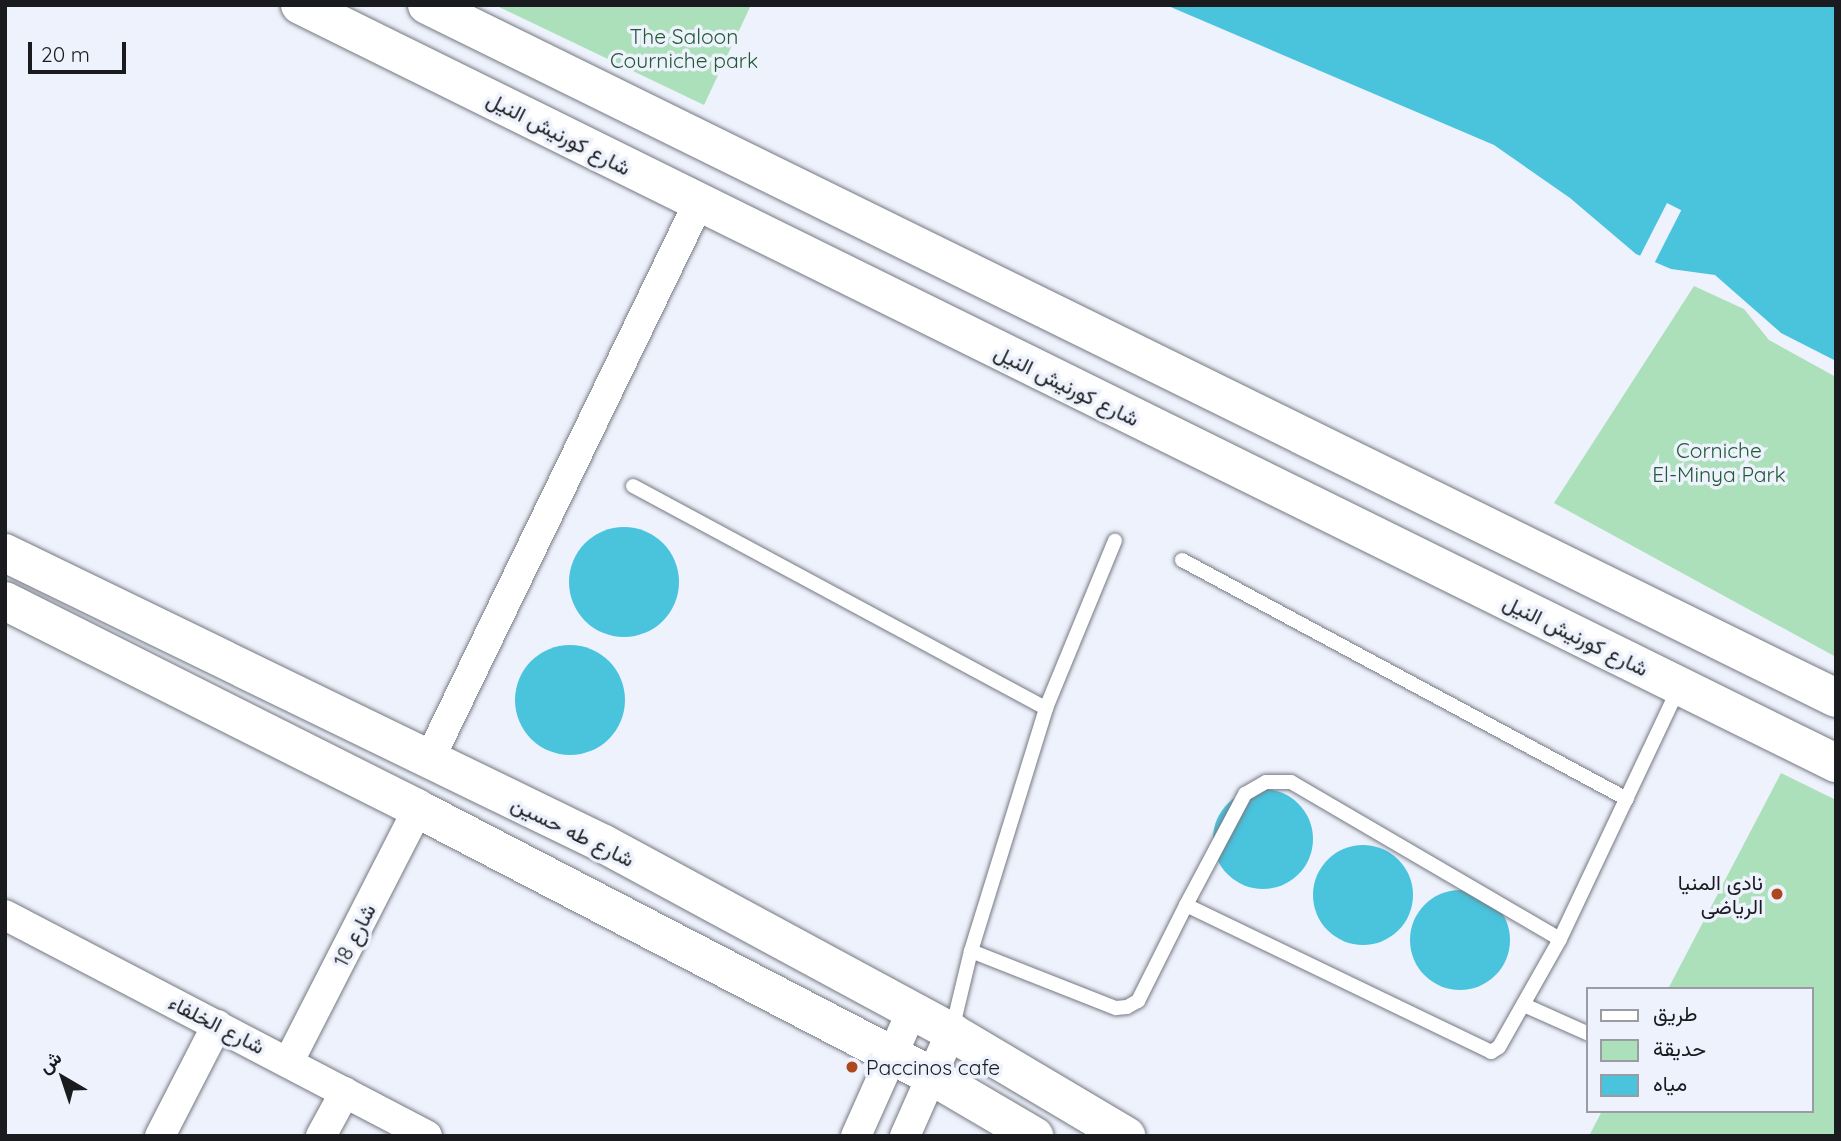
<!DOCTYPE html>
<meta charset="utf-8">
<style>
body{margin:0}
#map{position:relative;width:1841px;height:1141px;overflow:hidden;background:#eef2fc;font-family:Quicksand,Vazirmatn,sans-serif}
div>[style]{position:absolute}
.green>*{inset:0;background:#ace0ba}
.water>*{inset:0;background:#4ac3dd}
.round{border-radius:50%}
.pier>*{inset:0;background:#eef2fc;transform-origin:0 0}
.roads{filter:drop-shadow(0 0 2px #757981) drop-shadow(0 0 2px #757981)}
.service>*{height:14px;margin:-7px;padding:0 7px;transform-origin:7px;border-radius:7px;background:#fff}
.minor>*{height:30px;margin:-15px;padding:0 15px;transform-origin:15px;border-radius:15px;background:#fff}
.secondary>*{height:38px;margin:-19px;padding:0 19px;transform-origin:19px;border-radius:19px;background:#fff}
.primary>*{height:38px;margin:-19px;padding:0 19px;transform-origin:19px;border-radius:19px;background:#fff}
.dots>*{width:19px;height:19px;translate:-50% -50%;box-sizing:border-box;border:4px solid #eef2fc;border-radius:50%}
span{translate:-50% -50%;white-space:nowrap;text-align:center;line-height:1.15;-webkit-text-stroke:7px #eef2fc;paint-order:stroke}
.park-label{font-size:21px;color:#215a36}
.street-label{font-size:21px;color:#191b1e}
.poi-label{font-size:21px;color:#191b1e}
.right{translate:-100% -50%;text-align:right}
.left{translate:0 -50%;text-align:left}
.frame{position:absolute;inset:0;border:7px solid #191b1e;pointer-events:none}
.legend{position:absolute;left:1586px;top:987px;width:228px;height:126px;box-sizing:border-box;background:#eef2fc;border:2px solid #999ca3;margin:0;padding:9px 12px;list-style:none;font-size:21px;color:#191b1e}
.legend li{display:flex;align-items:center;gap:14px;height:35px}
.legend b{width:35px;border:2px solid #999ca3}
.north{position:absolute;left:28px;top:1043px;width:70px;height:70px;-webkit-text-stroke:5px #eef2fc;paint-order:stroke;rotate:321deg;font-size:19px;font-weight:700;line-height:28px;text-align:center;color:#191b1e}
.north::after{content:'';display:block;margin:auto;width:24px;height:32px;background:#191b1e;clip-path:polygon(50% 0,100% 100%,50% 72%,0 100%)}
.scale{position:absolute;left:28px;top:42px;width:98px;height:32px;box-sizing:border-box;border:4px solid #191b1e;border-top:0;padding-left:9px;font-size:21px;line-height:24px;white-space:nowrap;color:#191b1e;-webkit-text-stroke:5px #eef2fc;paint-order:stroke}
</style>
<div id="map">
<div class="green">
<i style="clip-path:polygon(495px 5px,751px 5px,704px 105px)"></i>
<i style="clip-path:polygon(1694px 286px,1744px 309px,1769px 340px,1836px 377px,1836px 657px,1554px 503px)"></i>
<i style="clip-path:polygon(1781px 773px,1836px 800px,1836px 1136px,1589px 1136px,1602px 1111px,1811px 1111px,1811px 989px,1668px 989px)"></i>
</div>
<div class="water">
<i style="clip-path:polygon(1166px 5px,1836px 5px,1836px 361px,1781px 333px,1715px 275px,1671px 269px,1636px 254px,1570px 198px,1494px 145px)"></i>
<i class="round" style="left:569px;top:527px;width:110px;height:110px"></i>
<i class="round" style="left:515px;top:645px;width:110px;height:110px"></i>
<i class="round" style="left:1213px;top:789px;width:100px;height:100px"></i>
<i class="round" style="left:1313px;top:845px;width:100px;height:100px"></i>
<i class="round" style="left:1410px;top:890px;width:100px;height:100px"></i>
</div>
<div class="pier">
<i style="left:1667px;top:203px;width:16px;height:60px;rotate:27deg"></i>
</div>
<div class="roads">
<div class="service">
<i style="left:633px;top:486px;width:469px;rotate:28.3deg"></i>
<i style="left:1182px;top:560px;width:505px;rotate:28.24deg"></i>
<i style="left:1186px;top:905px;width:126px;rotate:-62deg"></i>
<i style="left:1245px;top:794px;width:24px;rotate:-30deg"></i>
<i style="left:1266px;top:782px;width:25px"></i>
<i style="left:1291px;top:782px;width:311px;rotate:30.3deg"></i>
<i style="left:971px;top:951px;width:156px;rotate:21.5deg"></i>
<i style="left:1116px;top:1008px;width:11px;rotate:-5deg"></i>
<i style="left:1127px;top:1007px;width:13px;rotate:-29deg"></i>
<i style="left:1138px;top:1001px;width:107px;rotate:-63.4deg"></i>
<i style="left:1186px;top:905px;width:339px;rotate:25.7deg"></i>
<i style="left:1491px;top:1052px;width:9px;rotate:-32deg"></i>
<i style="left:1499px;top:1047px;width:124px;rotate:-60.5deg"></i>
<i style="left:1560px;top:939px;width:279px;rotate:-64.7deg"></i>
<i style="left:1524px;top:1005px;width:69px;rotate:24deg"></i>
<i style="left:952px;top:1030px;width:81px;rotate:-76.5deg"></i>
<i style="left:971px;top:951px;width:254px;rotate:-72.8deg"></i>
<i style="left:1046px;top:708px;width:181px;rotate:-67.6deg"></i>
</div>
<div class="minor">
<i style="left:429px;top:760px;width:618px;rotate:-64.18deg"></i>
<i style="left:5px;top:915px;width:476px;rotate:27.6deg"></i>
<i style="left:289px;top:1061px;width:283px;rotate:-62.9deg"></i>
<i style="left:160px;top:1136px;width:125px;rotate:-62.8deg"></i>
<i style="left:321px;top:1136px;width:50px;rotate:-61.4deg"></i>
<i style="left:856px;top:1136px;width:137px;rotate:-65.9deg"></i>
<i style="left:905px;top:1136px;width:114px;rotate:-66.1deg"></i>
</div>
<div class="secondary">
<i style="left:5px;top:553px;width:666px;rotate:25.91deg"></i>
<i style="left:604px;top:844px;width:395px;rotate:28.4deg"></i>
<i style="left:951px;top:1032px;width:204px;rotate:30.7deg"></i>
<i style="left:5px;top:601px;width:462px;rotate:26.7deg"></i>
<i style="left:418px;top:809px;width:577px;rotate:27.45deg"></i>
<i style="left:930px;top:1075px;width:121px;rotate:30.4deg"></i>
</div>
<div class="primary">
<i style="left:300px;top:5px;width:1713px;rotate:26.27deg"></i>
<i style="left:427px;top:5px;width:1570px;rotate:26.19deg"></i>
</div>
</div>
<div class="dots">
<i style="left:1777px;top:894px;background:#ad471e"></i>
<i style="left:852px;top:1067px;background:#ad471e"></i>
</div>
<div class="park-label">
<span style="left:684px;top:48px">The Saloon<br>Courniche park</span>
<span style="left:1719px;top:462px">Corniche<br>El-Minya Park</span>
</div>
<div class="street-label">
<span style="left:559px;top:133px;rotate:27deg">شارع كورنيش النيل</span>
<span style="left:1067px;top:385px;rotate:26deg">شارع كورنيش النيل</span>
<span style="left:1576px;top:635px;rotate:26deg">شارع كورنيش النيل</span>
<span style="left:573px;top:831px;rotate:26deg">شارع طه حسين</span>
<span style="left:354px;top:935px;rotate:-63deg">شارع 18</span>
<span style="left:217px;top:1024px;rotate:27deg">شارع الخلفاء</span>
</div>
<div class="poi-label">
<span class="right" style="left:1763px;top:894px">نادى المنيا<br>الرياضى</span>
<span class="left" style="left:866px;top:1067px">Paccinos cafe</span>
</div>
<div class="frame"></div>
<ul class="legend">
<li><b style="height:9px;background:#fff"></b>طريق</li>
<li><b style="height:19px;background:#ace0ba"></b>حديقة</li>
<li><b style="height:19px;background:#4ac3dd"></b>مياه</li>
</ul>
<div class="north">ش</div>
<div class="scale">20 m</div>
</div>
